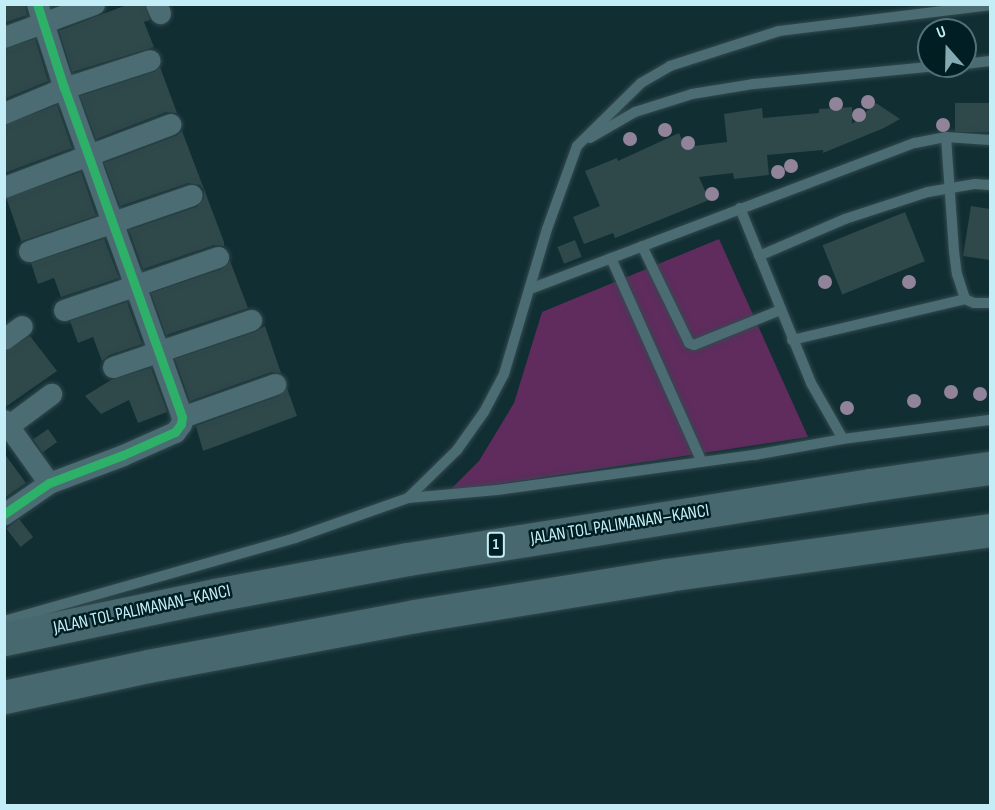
<!DOCTYPE html>
<meta charset="utf-8">
<style>
body{margin:0}
#map{position:relative;width:995px;height:810px;overflow:hidden;background:#112e33;font-family:"Sofia Sans Condensed",sans-serif}
div>[style]{position:absolute}
.green>*{inset:0;background:#5f2c5d}
.building>*{inset:0;background:#2f484a;transform-origin:0 0}
.roads{filter:drop-shadow(0 0 2px #324a4e) drop-shadow(0 0 2px #324a4e)}
.service>*{height:10px;margin:-5px;padding:0 5px;transform-origin:5px;border-radius:5px;background:#4c6c73}
.minor>*{height:21px;margin:-10.5px;padding:0 10.5px;transform-origin:10.5px;border-radius:10.5px;background:#4c6c73}
.motorway>*{height:33px;margin:-16.5px;padding:0 16.5px;transform-origin:16.5px;border-radius:16.5px;background:#47686e}
.cycleway>*{height:9px;margin:-4.5px;padding:0 4.5px;transform-origin:4.5px;border-radius:4.5px;background:#2db169}
.trees>*{width:14px;height:14px;margin:-7px;border-radius:50%;background:#90839a}
span{translate:-50% -50%;white-space:nowrap;text-align:center;line-height:1.15;-webkit-text-stroke:5px #011e23;paint-order:stroke}
.shield-label span{padding:2px 4px;background:#011e23;border:2px solid;border-radius:4px;-webkit-text-stroke-width:0}
.shield-label{font-size:16px;color:#c4eef7;font-weight:700}
.street-label{font-size:18px;color:#c4eef7}
.frame{position:absolute;inset:0;border:6px solid #c4eef7;pointer-events:none}
.north{position:absolute;left:917px;top:18px;width:60px;height:60px;box-sizing:border-box;background:#011e23;border:2px solid #4f7178;border-radius:50%;rotate:340deg;font-size:16px;font-weight:700;line-height:24px;text-align:center;color:#c4eef7}
.north::after{content:'';display:block;margin:auto;width:21px;height:27px;background:#85abb2;clip-path:polygon(50% 0,100% 100%,50% 72%,0 100%)}
</style>
<div id="map">
<div class="green">
<i style="clip-path:polygon(719px 239px,808px 437px,448px 492px,479px 461px,514px 403px,542px 312px)"></i>
</div>
<div class="building">
<i style="clip-path:polygon(4px 4px,25px 4px,27px 15px,4px 23px)"></i>
<i style="clip-path:polygon(129px 4px,144px 4px,150px 20px,144px 22px,154px 47px,72px 72px,59px 31px)"></i>
<i style="clip-path:polygon(35px 39px,48px 81px,4px 99px,4px 49px)"></i>
<i style="clip-path:polygon(160px 67px,177px 113px,166px 112px,96px 139px,80px 96px,154px 72px)"></i>
<i style="clip-path:polygon(876px 103px,900px 119px,884px 128px,823px 153px,823px 150px,767px 155px,769px 175px,734px 179px,733px 173px,699px 177px,709px 200px,615px 238px,613px 233px,584px 244px,573px 217px,600px 206px,585px 171px,617px 158px,618px 161px,679px 133px,685px 147px,727px 142px,724px 114px,762px 108px,763px 118px,819px 113px,819px 109px,852px 107px,852px 124px)"></i>
<i style="left:990px;top:103px;width:29px;height:35px;rotate:90deg"></i>
<i style="clip-path:polygon(57px 105px,72px 148px,4px 173px,4px 125px)"></i>
<i style="clip-path:polygon(182px 131px,224px 242px,224px 246px,214px 245px,143px 269px,129px 230px,197px 207px,204px 198px,204px 190px,200px 185px,188px 183px,120px 206px,104px 163px,176px 136px)"></i>
<i style="left:81px;top:172px;width:46px;height:79px;rotate:71deg"></i>
<i style="clip-path:polygon(971px 206px,990px 209px,990px 260px,963px 256px)"></i>
<i style="left:905px;top:212px;width:53px;height:89px;rotate:68deg"></i>
<i style="clip-path:polygon(104px 239px,119px 278px,61px 297px,54px 278px,38px 284px,31px 263px)"></i>
<i style="left:575px;top:240px;width:18px;height:19px;rotate:68deg"></i>
<i style="clip-path:polygon(230px 261px,248px 308px,166px 335px,151px 293px,222px 269px)"></i>
<i style="clip-path:polygon(127px 302px,142px 344px,109px 355px,102px 361px,93px 337px,78px 343px,70px 321px)"></i>
<i style="clip-path:polygon(265px 326px,281px 373px,271px 372px,190px 401px,175px 359px,255px 332px)"></i>
<i style="clip-path:polygon(30px 336px,57px 371px,4px 408px,4px 352px)"></i>
<i style="clip-path:polygon(151px 368px,167px 412px,138px 423px,129px 400px,101px 414px,85px 396px,111px 380px)"></i>
<i style="clip-path:polygon(287px 388px,297px 416px,203px 451px,196px 426px,279px 396px)"></i>
<i style="left:48px;top:429px;width:16px;height:18px;rotate:55deg"></i>
<i style="clip-path:polygon(4px 453px,26px 483px,4px 498px)"></i>
<i style="left:19px;top:519px;width:23px;height:16px;rotate:52deg"></i>
</div>
<div class="roads">
<div class="service">
<i style="left:965px;top:64px;width:25px;rotate:-7deg"></i>
<i style="left:946px;top:137px;width:114px;rotate:86deg"></i>
<i style="left:954px;top:251px;width:23px;rotate:83deg"></i>
<i style="left:957px;top:274px;width:26px;rotate:72deg"></i>
<i style="left:590px;top:138px;width:52px;rotate:-30deg"></i>
<i style="left:635px;top:112px;width:60px;rotate:-17.5deg"></i>
<i style="left:692px;top:94px;width:63px;rotate:-9.2deg"></i>
<i style="left:754px;top:84px;width:186px;rotate:-5.6deg"></i>
<i style="left:740px;top:208px;width:189px;rotate:67.9deg"></i>
<i style="left:811px;top:383px;width:64px;rotate:60.3deg"></i>
<i style="left:843px;top:439px;width:148px;rotate:-7.4deg"></i>
<i style="left:642px;top:246px;width:108px;rotate:64.1deg"></i>
<i style="left:689px;top:343px;width:5px;rotate:22deg"></i>
<i style="left:694px;top:345px;width:93px;rotate:-22.1deg"></i>
<i style="left:759px;top:256px;width:94px;rotate:-23.3deg"></i>
<i style="left:845px;top:219px;width:87px;rotate:-18deg"></i>
<i style="left:928px;top:192px;width:48px;rotate:-9.7deg"></i>
<i style="left:975px;top:184px;width:15px;rotate:4deg"></i>
<i style="left:611px;top:258px;width:223px;rotate:66deg"></i>
<i style="left:530px;top:289px;width:412px;rotate:-20.8deg"></i>
<i style="left:915px;top:143px;width:32px;rotate:-11deg"></i>
<i style="left:946px;top:137px;width:44px;rotate:3.9deg"></i>
<i style="left:792px;top:340px;width:178px;rotate:-13.3deg"></i>
<i style="left:965px;top:299px;width:10px;rotate:24deg"></i>
<i style="left:974px;top:303px;width:16px"></i>
<i style="left:408px;top:498px;width:69px;rotate:-44.4deg"></i>
<i style="left:457px;top:450px;width:47px;rotate:-54.6deg"></i>
<i style="left:484px;top:412px;width:43px;rotate:-62.2deg"></i>
<i style="left:504px;top:374px;width:151px;rotate:-73.5deg"></i>
<i style="left:547px;top:229px;width:88px;rotate:-70.1deg"></i>
<i style="left:577px;top:146px;width:90px;rotate:-44.5deg"></i>
<i style="left:641px;top:83px;width:34px;rotate:-30deg"></i>
<i style="left:670px;top:66px;width:114px;rotate:-17.8deg"></i>
<i style="left:779px;top:31px;width:213px;rotate:-7deg"></i>
<i style="left:4px;top:621px;width:303px;rotate:-15.9deg"></i>
<i style="left:295px;top:538px;width:120px;rotate:-19.5deg"></i>
<i style="left:408px;top:498px;width:89px;rotate:-5.1deg"></i>
<i style="left:497px;top:490px;width:259px;rotate:-7.8deg"></i>
<i style="left:754px;top:455px;width:90px;rotate:-10.2deg"></i>
</div>
<div class="minor">
<i style="left:156px;top:4px;width:10px;rotate:66deg"></i>
<i style="left:4px;top:37px;width:96px;rotate:-20.1deg"></i>
<i style="left:4px;top:113px;width:65px;rotate:-22.6deg"></i>
<i style="left:64px;top:88px;width:90px;rotate:-18deg"></i>
<i style="left:4px;top:187px;width:178px;rotate:-20.7deg"></i>
<i style="left:29px;top:251px;width:172px;rotate:-19deg"></i>
<i style="left:64px;top:310px;width:163px;rotate:-19deg"></i>
<i style="left:4px;top:339px;width:22px;rotate:-36deg"></i>
<i style="left:113px;top:367px;width:146px;rotate:-18.8deg"></i>
<i style="left:182px;top:417px;width:99px;rotate:-19.5deg"></i>
<i style="left:4px;top:420px;width:77px;rotate:54.5deg"></i>
<i style="left:8px;top:426px;width:54px;rotate:-36.7deg"></i>
<i style="left:4px;top:514px;width:55px;rotate:-34.6deg"></i>
<i style="left:49px;top:483px;width:79px;rotate:-20.7deg"></i>
<i style="left:123px;top:455px;width:57px;rotate:-23.9deg"></i>
<i style="left:175px;top:432px;width:10px;rotate:-53deg"></i>
<i style="left:181px;top:424px;width:7px;rotate:-82deg"></i>
<i style="left:182px;top:417px;width:350px;rotate:-109.7deg"></i>
<i style="left:64px;top:88px;width:88px;rotate:-107.8deg"></i>
</div>
<div class="motorway">
<i style="left:4px;top:639px;width:216px;rotate:-11.8deg"></i>
<i style="left:215px;top:595px;width:196px;rotate:-10.6deg"></i>
<i style="left:408px;top:559px;width:468px;rotate:-9.1deg"></i>
<i style="left:870px;top:485px;width:121px;rotate:-8.1deg"></i>
<i style="left:4px;top:697px;width:147px;rotate:-12.1deg"></i>
<i style="left:148px;top:666px;width:272px;rotate:-10.6deg"></i>
<i style="left:415px;top:616px;width:255px;rotate:-9.2deg"></i>
<i style="left:667px;top:575px;width:326px;rotate:-7.9deg"></i>
</div>
</div>
<div class="cycleway">
<i style="left:4px;top:514px;width:55px;rotate:-34.6deg"></i>
<i style="left:49px;top:483px;width:79px;rotate:-20.7deg"></i>
<i style="left:123px;top:455px;width:57px;rotate:-23.9deg"></i>
<i style="left:175px;top:432px;width:10px;rotate:-53deg"></i>
<i style="left:181px;top:424px;width:7px;rotate:-82deg"></i>
<i style="left:182px;top:417px;width:350px;rotate:-109.7deg"></i>
<i style="left:64px;top:88px;width:88px;rotate:-107.8deg"></i>
</div>
<div class="trees">
<i style="left:868px;top:102px"></i>
<i style="left:836px;top:104px"></i>
<i style="left:859px;top:115px"></i>
<i style="left:943px;top:125px"></i>
<i style="left:665px;top:130px"></i>
<i style="left:630px;top:139px"></i>
<i style="left:688px;top:143px"></i>
<i style="left:791px;top:166px"></i>
<i style="left:778px;top:172px"></i>
<i style="left:712px;top:194px"></i>
<i style="left:825px;top:282px"></i>
<i style="left:909px;top:282px"></i>
<i style="left:951px;top:392px"></i>
<i style="left:980px;top:394px"></i>
<i style="left:914px;top:401px"></i>
<i style="left:847px;top:408px"></i>
</div>
<div class="shield-label">
<span style="left:496px;top:545px">1</span>
</div>
<div class="street-label">
<span style="left:620px;top:525px;rotate:-9deg">JALAN TOL PALIMANAN–KANCI</span>
<span style="left:142px;top:610px;rotate:-12deg">JALAN TOL PALIMANAN–KANCI</span>
</div>
<div class="frame"></div>
<div class="north">U</div>
</div>
